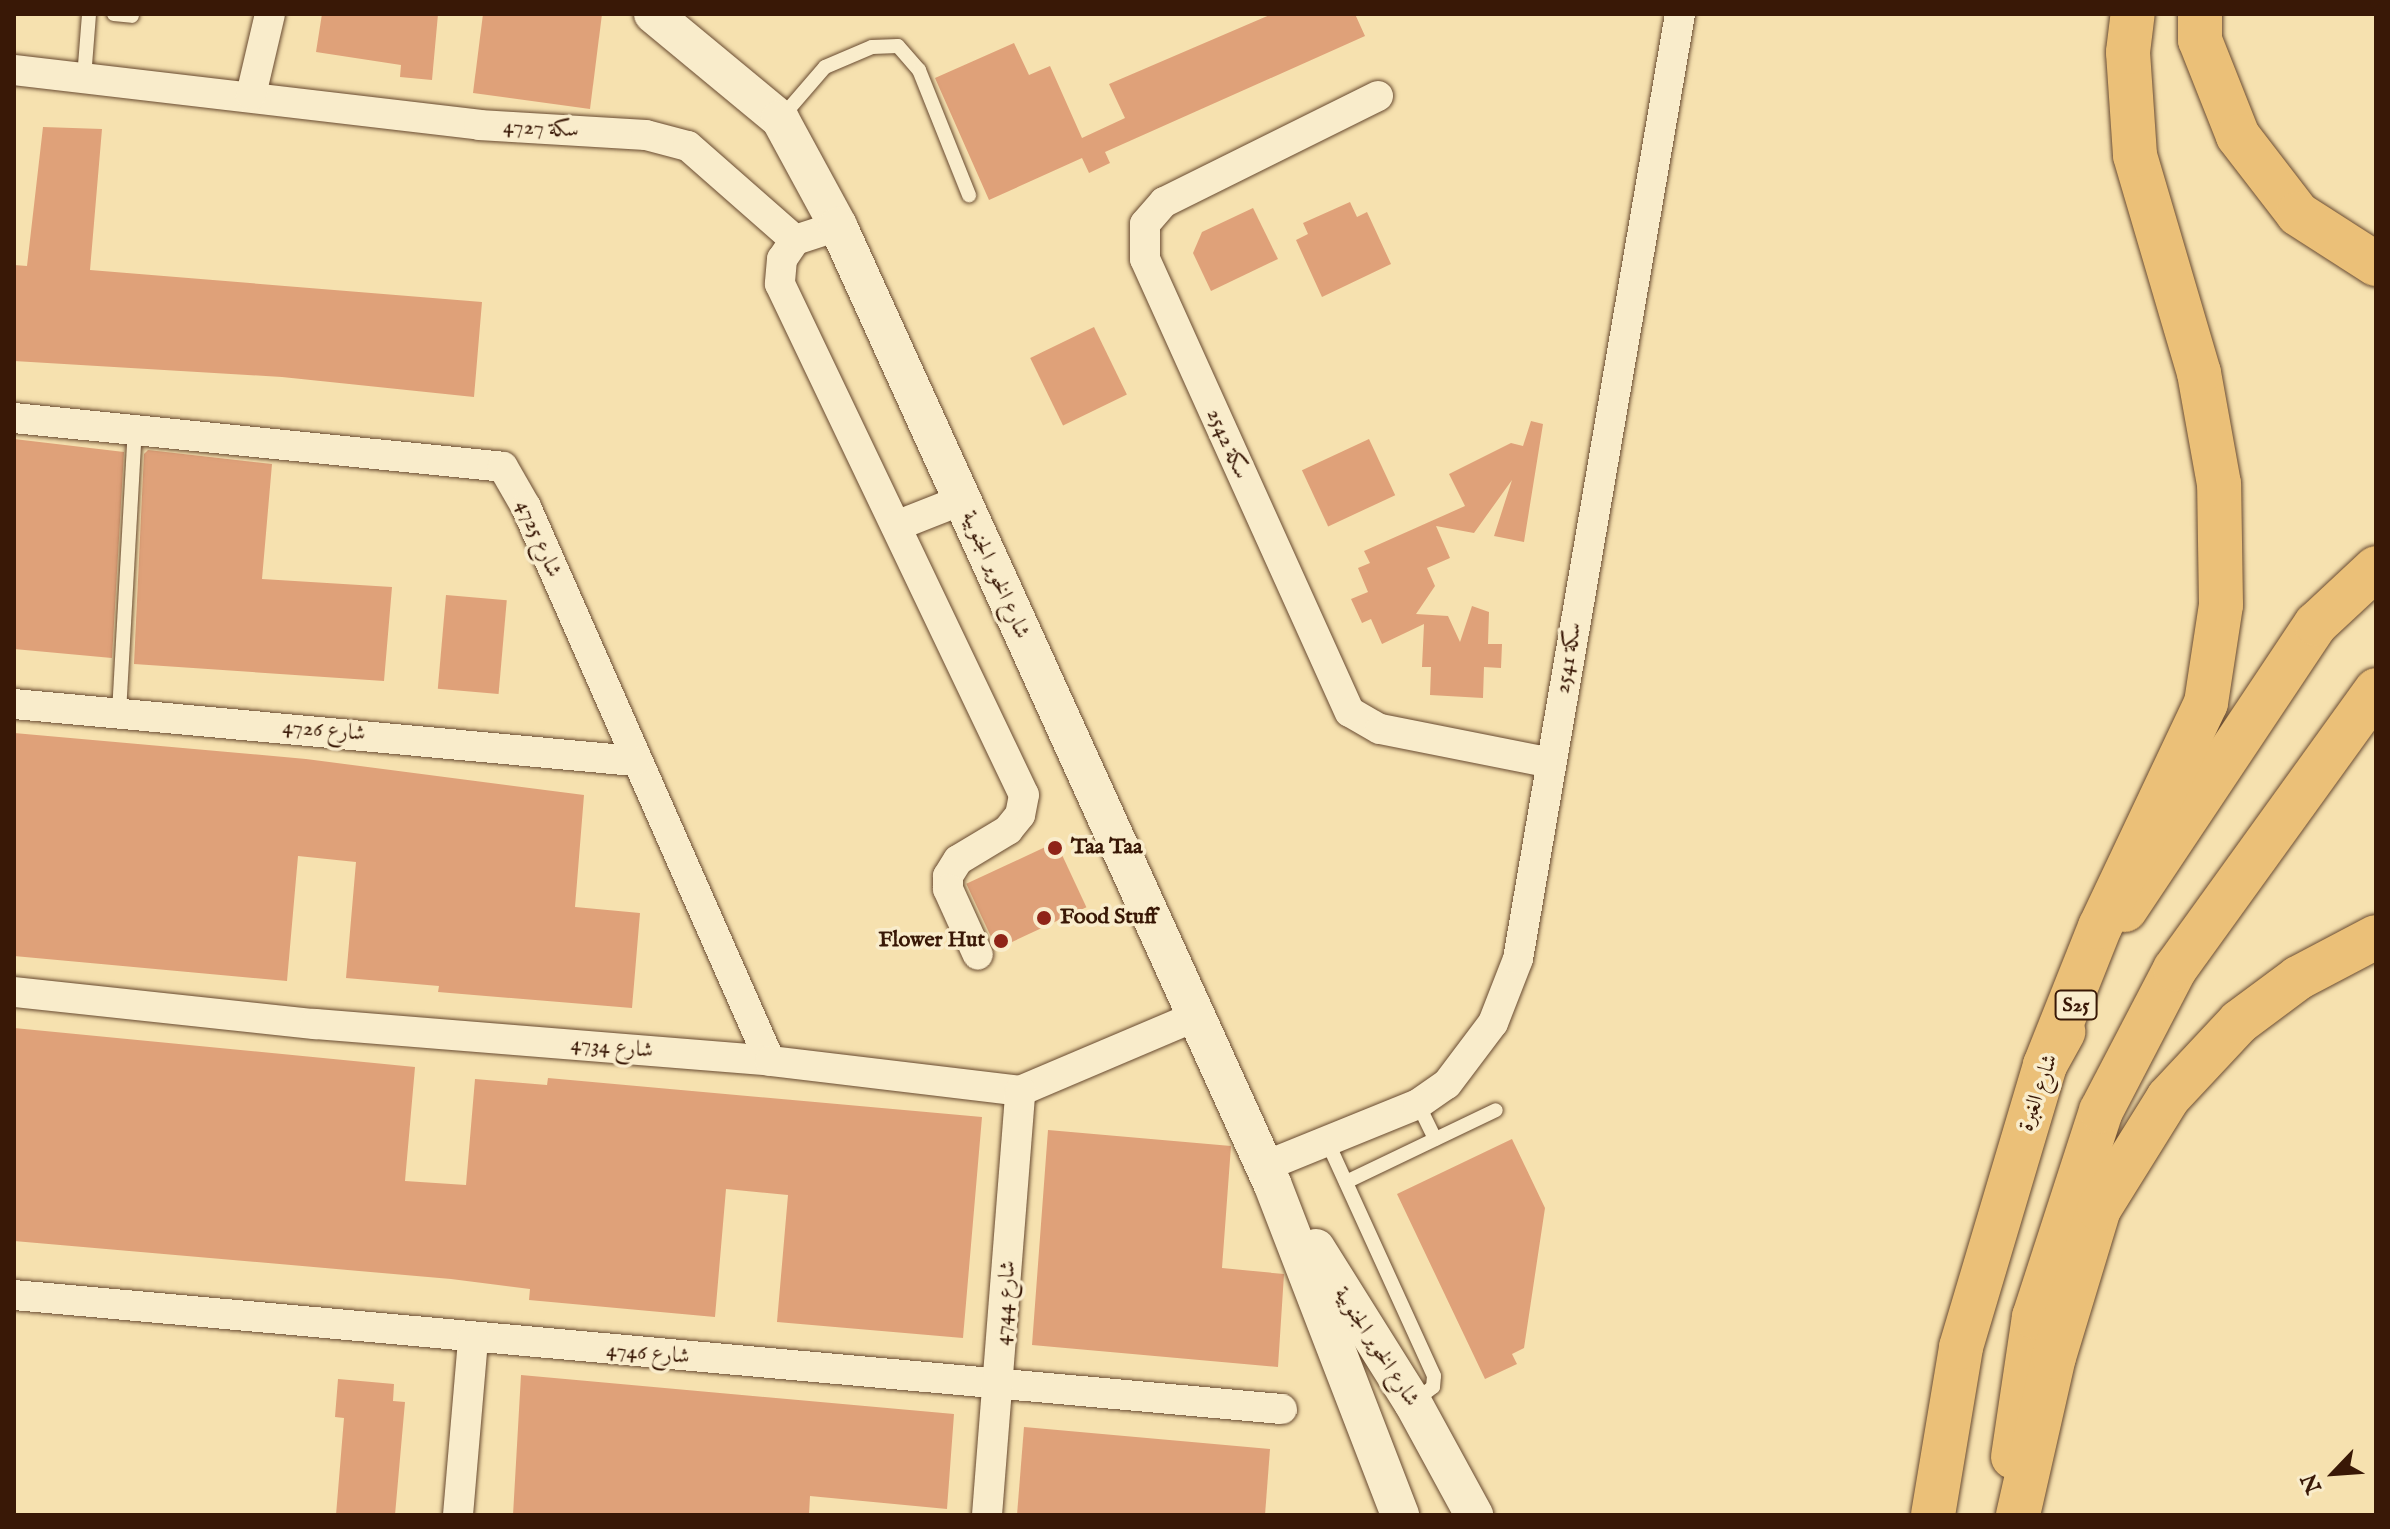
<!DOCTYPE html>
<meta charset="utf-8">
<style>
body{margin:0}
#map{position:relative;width:2390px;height:1529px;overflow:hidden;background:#f6e1af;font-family:"IM FELL English",Amiri,serif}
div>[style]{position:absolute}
.building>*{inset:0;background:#dfa179;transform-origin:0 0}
.roads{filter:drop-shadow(0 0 2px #684a30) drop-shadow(0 0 2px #684a30)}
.service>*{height:14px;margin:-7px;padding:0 7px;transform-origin:7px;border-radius:7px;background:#f9eccb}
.minor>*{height:30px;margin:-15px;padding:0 15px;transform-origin:15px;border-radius:15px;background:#f9eccb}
.tertiary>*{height:38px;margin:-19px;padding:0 19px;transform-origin:19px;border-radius:19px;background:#f9eccb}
.primary>*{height:44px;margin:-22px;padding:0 22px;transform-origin:22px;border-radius:22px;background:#ebc078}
.motorway>*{height:44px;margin:-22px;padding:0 22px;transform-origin:22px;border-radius:22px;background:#ebc078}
.dots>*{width:22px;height:22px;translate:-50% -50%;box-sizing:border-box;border:4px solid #f9eccb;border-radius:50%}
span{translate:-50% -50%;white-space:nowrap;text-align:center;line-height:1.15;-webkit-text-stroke:7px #f9eccb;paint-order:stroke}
.shield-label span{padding:2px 6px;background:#f9eccb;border:2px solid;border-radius:6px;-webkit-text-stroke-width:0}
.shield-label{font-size:20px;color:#391806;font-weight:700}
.street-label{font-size:22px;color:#391806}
.poi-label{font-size:22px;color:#391806;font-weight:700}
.left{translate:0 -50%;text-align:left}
.right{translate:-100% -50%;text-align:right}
.frame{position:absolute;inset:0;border:16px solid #391806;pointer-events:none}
.north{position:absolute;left:2294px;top:1433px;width:80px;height:80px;-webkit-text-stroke:6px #f9eccb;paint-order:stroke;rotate:245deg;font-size:22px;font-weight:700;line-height:32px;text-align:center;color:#391806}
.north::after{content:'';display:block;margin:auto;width:28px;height:36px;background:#391806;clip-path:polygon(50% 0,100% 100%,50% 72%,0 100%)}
</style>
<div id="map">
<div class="building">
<i style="clip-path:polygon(322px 14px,438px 14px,432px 80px,400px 77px,401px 65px,316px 52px)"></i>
<i style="clip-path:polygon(483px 14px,602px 14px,590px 109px,473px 93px)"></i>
<i style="clip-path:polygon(1272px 14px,1355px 14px,1365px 36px,1105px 152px,1110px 163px,1089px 173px,1082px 158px,989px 200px,935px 78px,1014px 43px,1029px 75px,1050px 66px,1082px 138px,1125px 118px,1109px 84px)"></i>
<i style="clip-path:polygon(43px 127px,102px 129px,90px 270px,482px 302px,474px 397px,282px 377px,14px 361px,14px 265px,27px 266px)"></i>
<i style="clip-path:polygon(1350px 202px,1357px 217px,1367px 212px,1391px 264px,1322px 297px,1296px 240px,1308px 234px,1303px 223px)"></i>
<i style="clip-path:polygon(1253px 208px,1278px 259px,1211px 291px,1193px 253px,1202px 232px)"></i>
<i style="left:1094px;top:327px;width:75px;height:71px;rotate:64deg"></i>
<i style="clip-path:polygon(1531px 421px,1543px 424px,1524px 542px,1494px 536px,1512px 480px,1474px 533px,1436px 526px,1450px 558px,1427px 568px,1435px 586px,1416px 614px,1448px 616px,1460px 642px,1472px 606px,1489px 612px,1488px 644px,1502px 644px,1501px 668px,1484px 667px,1483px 698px,1430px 695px,1431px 667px,1422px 667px,1424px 624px,1382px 644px,1371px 619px,1362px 623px,1351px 599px,1368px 592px,1358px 568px,1370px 563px,1364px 551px,1465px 506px,1449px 474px,1511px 443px,1523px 446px)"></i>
<i style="clip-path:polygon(14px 439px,124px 452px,112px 658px,14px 649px)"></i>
<i style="left:1369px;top:439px;width:62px;height:74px;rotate:65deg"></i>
<i style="clip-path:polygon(148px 450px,272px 464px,262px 579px,392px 587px,384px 681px,134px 664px,144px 454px)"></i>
<i style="left:446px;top:595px;width:61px;height:94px;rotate:5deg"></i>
<i style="clip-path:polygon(14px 733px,306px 759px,584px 795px,575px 907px,640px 913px,632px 1008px,438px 992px,439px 986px,346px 978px,356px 862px,298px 856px,287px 981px,14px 956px)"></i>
<i style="left:1056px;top:842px;width:72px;height:99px;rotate:65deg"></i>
<i style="clip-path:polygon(14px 1028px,415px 1067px,405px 1181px,466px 1185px,475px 1079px,547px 1085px,548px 1078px,982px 1117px,963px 1338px,777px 1322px,788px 1195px,726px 1189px,715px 1317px,529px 1300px,530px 1289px,451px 1279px,14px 1241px)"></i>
<i style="clip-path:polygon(1048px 1130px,1231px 1146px,1222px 1268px,1284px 1274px,1278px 1367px,1032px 1345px)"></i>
<i style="clip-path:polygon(1512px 1139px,1545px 1208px,1524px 1348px,1512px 1354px,1517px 1364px,1485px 1379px,1397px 1194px)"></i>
<i style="clip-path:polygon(521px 1375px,954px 1414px,947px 1509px,810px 1496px,809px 1515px,513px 1515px)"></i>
<i style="clip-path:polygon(338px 1379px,394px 1384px,393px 1401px,405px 1402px,395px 1515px,336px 1515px,344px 1418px,335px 1417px)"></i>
<i style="clip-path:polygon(1024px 1427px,1270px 1449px,1265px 1515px,1017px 1515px)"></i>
</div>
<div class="roads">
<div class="service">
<i style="left:114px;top:14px;width:18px;rotate:6deg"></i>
<i style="left:84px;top:78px;width:64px;rotate:-85.5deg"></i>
<i style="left:781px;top:118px;width:67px;rotate:-49.2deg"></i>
<i style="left:825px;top:67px;width:51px;rotate:-23.1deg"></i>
<i style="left:872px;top:47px;width:26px;rotate:-2deg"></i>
<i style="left:898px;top:46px;width:32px;rotate:49deg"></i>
<i style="left:919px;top:70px;width:135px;rotate:68.2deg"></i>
<i style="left:119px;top:713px;width:284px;rotate:-86.8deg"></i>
<i style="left:1418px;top:1104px;width:39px;rotate:64deg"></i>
<i style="left:1327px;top:1141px;width:258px;rotate:65.5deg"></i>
<i style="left:1434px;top:1376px;width:11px;rotate:95deg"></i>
<i style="left:1433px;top:1387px;width:25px;rotate:143deg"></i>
<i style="left:1346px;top:1182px;width:166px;rotate:-25.6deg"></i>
</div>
<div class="minor">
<i style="left:14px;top:70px;width:468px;rotate:6.7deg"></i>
<i style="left:479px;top:125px;width:167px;rotate:3.4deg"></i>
<i style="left:646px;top:135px;width:43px;rotate:14.7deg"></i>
<i style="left:688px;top:146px;width:142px;rotate:41.3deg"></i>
<i style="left:251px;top:95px;width:83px;rotate:-76.8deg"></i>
<i style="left:1378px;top:96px;width:239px;rotate:153.6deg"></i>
<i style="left:1164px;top:202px;width:29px;rotate:131deg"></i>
<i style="left:1145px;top:224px;width:35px;rotate:90deg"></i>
<i style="left:1145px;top:259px;width:497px;rotate:65.7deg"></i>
<i style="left:1350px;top:712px;width:34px;rotate:30deg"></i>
<i style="left:1380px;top:729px;width:174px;rotate:11.2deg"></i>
<i style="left:838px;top:226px;width:45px;rotate:162deg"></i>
<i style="left:795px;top:240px;width:23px;rotate:124deg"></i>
<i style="left:782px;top:259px;width:25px;rotate:95deg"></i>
<i style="left:780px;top:284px;width:566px;rotate:64.48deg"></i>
<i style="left:1024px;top:795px;width:20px;rotate:101deg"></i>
<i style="left:1020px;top:815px;width:19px;rotate:129deg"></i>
<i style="left:1008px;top:830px;width:58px;rotate:149deg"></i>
<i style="left:958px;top:860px;width:19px;rotate:122deg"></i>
<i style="left:948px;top:876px;width:13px;rotate:90deg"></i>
<i style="left:948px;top:889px;width:72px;rotate:65.6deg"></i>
<i style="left:14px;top:418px;width:491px;rotate:5.7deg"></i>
<i style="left:503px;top:467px;width:46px;rotate:60.1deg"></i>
<i style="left:526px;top:507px;width:605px;rotate:66.23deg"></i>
<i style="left:896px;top:526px;width:71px;rotate:-21.5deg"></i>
<i style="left:14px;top:704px;width:623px;rotate:5.25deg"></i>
<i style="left:14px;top:992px;width:303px;rotate:6.1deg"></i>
<i style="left:315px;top:1024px;width:457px;rotate:4.6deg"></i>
<i style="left:770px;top:1061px;width:252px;rotate:6.8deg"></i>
<i style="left:1020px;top:1091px;width:189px;rotate:-23deg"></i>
<i style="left:1263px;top:1167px;width:167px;rotate:-22.1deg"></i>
<i style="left:1418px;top:1104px;width:35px;rotate:-35deg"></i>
<i style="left:1447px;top:1084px;width:76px;rotate:-53deg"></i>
<i style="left:1493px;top:1023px;width:69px;rotate:-68.7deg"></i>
<i style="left:1518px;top:959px;width:959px;rotate:-80.27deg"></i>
<i style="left:14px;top:1295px;width:1273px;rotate:5.14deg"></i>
<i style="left:458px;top:1515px;width:177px;rotate:-85.1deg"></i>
<i style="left:987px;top:1515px;width:425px;rotate:-85.5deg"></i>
</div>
<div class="tertiary">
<i style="left:653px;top:14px;width:165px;rotate:39.6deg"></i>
<i style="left:780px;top:119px;width:122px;rotate:61.5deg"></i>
<i style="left:838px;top:226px;width:1051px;rotate:65.61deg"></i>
<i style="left:1272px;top:1183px;width:356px;rotate:68.9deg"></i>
<i style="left:1316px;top:1248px;width:183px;rotate:58deg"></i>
<i style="left:1413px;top:1403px;width:128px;rotate:61.4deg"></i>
</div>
<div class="primary">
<i style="left:2125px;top:910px;width:344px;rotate:-56.3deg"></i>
<i style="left:2316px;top:624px;width:82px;rotate:-43deg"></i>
<i style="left:2013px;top:1457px;width:142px;rotate:-81.5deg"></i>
<i style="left:2034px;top:1317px;width:217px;rotate:-72deg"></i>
<i style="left:2101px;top:1111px;width:160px;rotate:-62.5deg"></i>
<i style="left:2175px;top:969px;width:344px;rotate:-54.2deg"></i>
<i style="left:1933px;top:1515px;width:170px;rotate:-80.5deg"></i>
<i style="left:1961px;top:1347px;width:294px;rotate:-73.4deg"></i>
<i style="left:2045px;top:1065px;width:38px;rotate:-61deg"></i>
</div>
<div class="motorway">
<i style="left:2200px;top:14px;width:26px;rotate:90deg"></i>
<i style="left:2200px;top:40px;width:103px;rotate:68.4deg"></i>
<i style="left:2238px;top:136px;width:98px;rotate:52.4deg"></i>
<i style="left:2298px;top:214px;width:93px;rotate:32.7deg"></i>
<i style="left:2045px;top:1065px;width:149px;rotate:-68.3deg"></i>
<i style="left:2100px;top:927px;width:248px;rotate:-64.7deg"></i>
<i style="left:2206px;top:703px;width:99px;rotate:-81.3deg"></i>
<i style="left:2221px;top:605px;width:121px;rotate:-90.9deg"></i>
<i style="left:2219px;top:484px;width:113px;rotate:-100.2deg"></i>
<i style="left:2199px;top:373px;width:227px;rotate:-106.4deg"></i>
<i style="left:2135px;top:155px;width:103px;rotate:-93.9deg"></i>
<i style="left:2128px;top:52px;width:38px;rotate:-83deg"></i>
<i style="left:2018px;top:1515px;width:162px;rotate:-77.2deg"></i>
<i style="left:2054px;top:1357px;width:155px;rotate:-73.1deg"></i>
<i style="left:2099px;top:1209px;width:131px;rotate:-58.1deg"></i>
<i style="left:2168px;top:1098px;width:104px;rotate:-46.9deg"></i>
<i style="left:2239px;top:1022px;width:74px;rotate:-36.7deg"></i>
<i style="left:2298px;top:978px;width:88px;rotate:-27.7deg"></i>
</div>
</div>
<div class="dots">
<i style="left:1055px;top:848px;background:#8f2418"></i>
<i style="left:1044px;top:918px;background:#8f2418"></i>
<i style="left:1001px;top:941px;background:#8f2418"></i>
</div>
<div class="shield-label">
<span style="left:2076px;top:1005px">S25</span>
</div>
<div class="street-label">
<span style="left:541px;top:129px;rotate:3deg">سكة 4727</span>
<span style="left:1227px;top:444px;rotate:66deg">سكة 2542</span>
<span style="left:538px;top:539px;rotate:66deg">4725 شارع</span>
<span style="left:995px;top:575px;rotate:66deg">شارع الخوير الجنوبية</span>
<span style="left:1569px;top:658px;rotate:-80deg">سكة 2541</span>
<span style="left:324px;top:731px;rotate:5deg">4726 شارع</span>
<span style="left:612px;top:1048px;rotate:5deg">4734 شارع</span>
<span style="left:2039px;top:1093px;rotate:-71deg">شارع الغبرة</span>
<span style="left:1006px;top:1303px;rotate:-86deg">4744 شارع</span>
<span style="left:1376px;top:1347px;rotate:57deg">شارع الخوير الجنوبية</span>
<span style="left:648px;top:1354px;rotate:5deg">4746 شارع</span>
</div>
<div class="poi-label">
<span class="left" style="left:1071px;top:848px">Taa Taa</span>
<span class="left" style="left:1060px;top:918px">Food Stuff</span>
<span class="right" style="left:985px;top:941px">Flower Hut</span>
</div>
<div class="frame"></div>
<div class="north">N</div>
</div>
